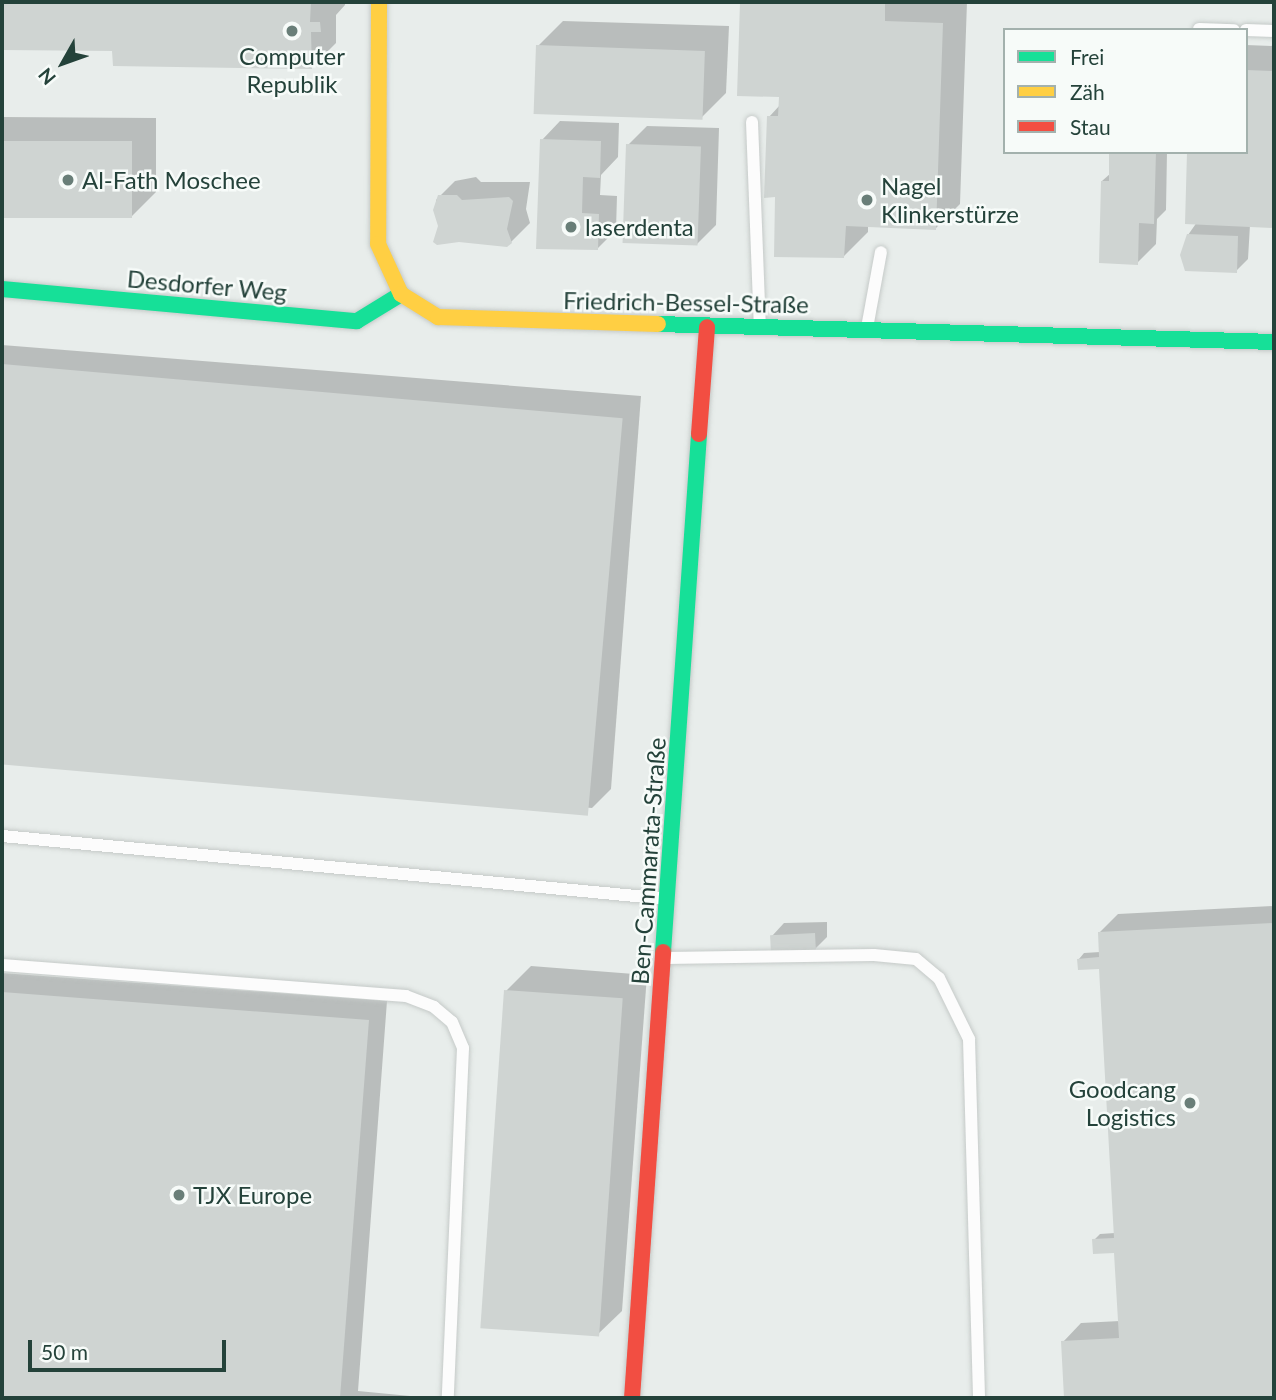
<!DOCTYPE html>
<meta charset="utf-8">
<style>
body{margin:0}
#map{position:relative;width:1276px;height:1400px;overflow:hidden;background:#e8edeb;font-family:Lato,sans-serif}
div>[style]{position:absolute}
.shadow>*{inset:0;background:#0003}
.building>*{inset:0;background:#cfd4d2;transform-origin:0 0}
.roads{filter:drop-shadow(0 0 2px #c5cac8) drop-shadow(0 0 2px #c5cac8)}
.lane>*{height:12px;margin:-6px;padding:0 6px;transform-origin:6px;border-radius:6px;background:#fcfcfc}
.fast>*{height:16px;margin:-8px;padding:0 8px;transform-origin:8px;border-radius:8px;background:#16e098}
.slow>*{height:16px;margin:-8px;padding:0 8px;transform-origin:8px;border-radius:8px;background:#ffcf43}
.jam>*{height:16px;margin:-8px;padding:0 8px;transform-origin:8px;border-radius:8px;background:#f24e42}
.dots>*{width:19px;height:19px;translate:-50% -50%;box-sizing:border-box;border:4px solid #f7fbf9;border-radius:50%}
span{translate:-50% -50%;white-space:nowrap;text-align:center;line-height:1.15;-webkit-text-stroke:5px #f7fbf9;paint-order:stroke}
.poi-label{font-size:24px;color:#24423a}
.left{translate:0 -50%;text-align:left}
.right{translate:-100% -50%;text-align:right}
.street-label{font-size:24px;color:#24423a}
.frame{position:absolute;inset:0;border:4px solid #24423a;pointer-events:none}
.legend{position:absolute;left:1003px;top:28px;width:245px;height:126px;box-sizing:border-box;background:#f7fbf9;border:2px solid #a3b1ad;margin:0;padding:9px 12px;list-style:none;font-size:21px;color:#24423a}
.legend li{display:flex;align-items:center;gap:14px;height:35px}
.legend b{width:35px;border:2px solid #a3b1ad}
.north{position:absolute;left:28px;top:28px;width:70px;height:70px;-webkit-text-stroke:5px #f7fbf9;paint-order:stroke;rotate:230deg;font-size:19px;font-weight:700;line-height:28px;text-align:center;color:#24423a}
.north::after{content:'';display:block;margin:auto;width:24px;height:32px;background:#24423a;clip-path:polygon(50% 0,100% 100%,50% 72%,0 100%)}
.scale{position:absolute;left:28px;top:1340px;width:198px;height:32px;box-sizing:border-box;border:4px solid #24423a;border-top:0;padding-left:9px;font-size:21px;line-height:24px;white-space:nowrap;color:#24423a;-webkit-text-stroke:5px #f7fbf9;paint-order:stroke}
</style>
<div id="map">
<div class="shadow">
<i style="clip-path:polygon(2px 2px,345px 2px,345px 5px,336px 15px,336px 43px,311px 68px,112px 49px,2px 48px)"></i>
<i style="clip-path:polygon(742px 2px,967px 2px,960px 204px,936px 228px,868px 226px,868px 232px,843px 257px,777px 196px,769px 117px,780px 105px,781px 95px,738px 94px)"></i>
<i style="clip-path:polygon(563px 21px,729px 26px,726px 93px,701px 118px,538px 46px)"></i>
<i style="clip-path:polygon(1246px 45px,1274px 46px,1274px 226px,1250px 225px,1248px 259px,1236px 271px,1188px 235px,1246px 152px)"></i>
<i style="clip-path:polygon(2px 117px,156px 118px,156px 192px,131px 217px,2px 216px)"></i>
<i style="clip-path:polygon(560px 121px,619px 123px,618px 157px,601px 175px,600px 195px,617px 196px,616px 230px,597px 249px,542px 140px)"></i>
<i style="clip-path:polygon(647px 126px,719px 128px,716px 225px,697px 244px,628px 145px)"></i>
<i style="clip-path:polygon(1111px 152px,1167px 152px,1166px 210px,1157px 219px,1156px 244px,1137px 263px,1102px 181px,1111px 173px)"></i>
<i style="clip-path:polygon(476px 177px,481px 182px,530px 182px,526px 209px,530px 223px,511px 242px,440px 226px,436px 200px,455px 181px)"></i>
<i style="clip-path:polygon(2px 345px,641px 396px,611px 789px,592px 808px,2px 761px)"></i>
<i style="clip-path:polygon(1274px 906px,1274px 1398px,1065px 1398px,1063px 1342px,1081px 1323px,1120px 1321px,1116px 1249px,1094px 1240px,1100px 1234px,1115px 1233px,1101px 965px,1079px 959px,1084px 953px,1100px 952px,1099px 933px,1118px 914px)"></i>
<i style="clip-path:polygon(827px 922px,827px 937px,815px 949px,772px 936px,784px 923px)"></i>
<i style="clip-path:polygon(531px 966px,647px 975px,622px 1311px,597px 1335px,506px 991px)"></i>
<i style="clip-path:polygon(2px 973px,387px 1001px,358px 1391px,431px 1398px,2px 1398px)"></i>
</div>
<div class="building">
<i style="clip-path:polygon(2px 2px,311px 2px,310px 22px,320px 22px,321px 32px,311px 32px,312px 69px,113px 66px,112px 51px,2px 50px)"></i>
<i style="clip-path:polygon(740px 2px,885px 2px,885px 21px,943px 23px,936px 230px,846px 226px,844px 258px,774px 257px,775px 197px,764px 198px,767px 116px,778px 116px,779px 97px,737px 96px)"></i>
<i style="left:536px;top:45px;width:169px;height:69px;rotate:2deg"></i>
<i style="clip-path:polygon(1246px 70px,1274px 71px,1274px 228px,1185px 224px,1187px 152px,1246px 152px)"></i>
<i style="clip-path:polygon(540px 139px,601px 141px,600px 178px,583px 177px,582px 213px,599px 214px,598px 250px,536px 249px)"></i>
<i style="left:2px;top:141px;width:130px;height:77px"></i>
<i style="left:626px;top:144px;width:75px;height:99px;rotate:2deg"></i>
<i style="clip-path:polygon(1109px 152px,1156px 152px,1154px 224px,1139px 223px,1138px 265px,1099px 263px,1101px 181px,1109px 181px)"></i>
<i style="clip-path:polygon(438px 195px,457px 195px,462px 200px,509px 197px,513px 201px,507px 229px,512px 243px,507px 247px,459px 242px,437px 245px,433px 242px,438px 226px,433px 210px)"></i>
<i style="clip-path:polygon(1187px 234px,1238px 236px,1237px 273px,1185px 271px,1180px 255px)"></i>
<i style="left:2px;top:364px;width:623px;height:399px;rotate:5deg"></i>
<i style="clip-path:polygon(1274px 923px,1274px 1398px,1064px 1398px,1061px 1341px,1119px 1338px,1114px 1253px,1093px 1254px,1092px 1239px,1114px 1238px,1099px 969px,1078px 970px,1077px 959px,1099px 957px,1098px 932px)"></i>
<i style="left:815px;top:933px;width:18px;height:45px;rotate:87deg"></i>
<i style="left:504px;top:990px;width:119px;height:339px;rotate:4deg"></i>
<i style="clip-path:polygon(2px 992px,369px 1020px,340px 1398px,2px 1398px)"></i>
</div>
<div class="roads">
<div class="lane">
<i style="left:1199px;top:29px;width:35px;rotate:2deg"></i>
<i style="left:1246px;top:30px;width:28px;rotate:2deg"></i>
<i style="left:752px;top:122px;width:204px;rotate:87.8deg"></i>
<i style="left:867px;top:328px;width:77px;rotate:-79.6deg"></i>
<i style="left:2px;top:836px;width:668px;rotate:5.41deg"></i>
<i style="left:665px;top:958px;width:209px;rotate:-0.8deg"></i>
<i style="left:874px;top:955px;width:42px;rotate:5.4deg"></i>
<i style="left:916px;top:959px;width:30px;rotate:40deg"></i>
<i style="left:939px;top:978px;width:68px;rotate:63.8deg"></i>
<i style="left:969px;top:1039px;width:359px;rotate:88.4deg"></i>
<i style="left:2px;top:965px;width:405px;rotate:4.4deg"></i>
<i style="left:406px;top:996px;width:30px;rotate:21deg"></i>
<i style="left:434px;top:1007px;width:23px;rotate:40deg"></i>
<i style="left:452px;top:1022px;width:28px;rotate:67deg"></i>
<i style="left:463px;top:1048px;width:350px;rotate:92.5deg"></i>
</div>
<div class="fast">
<i style="left:2px;top:289px;width:356px;rotate:5.2deg"></i>
<i style="left:357px;top:321px;width:52px;rotate:-31.5deg"></i>
<i style="left:658px;top:324px;width:616px;rotate:1.67deg"></i>
<i style="left:663px;top:952px;width:519px;rotate:-86.02deg"></i>
</div>
<div class="slow">
<i style="left:379px;top:2px;width:242px;rotate:90.2deg"></i>
<i style="left:378px;top:244px;width:55px;rotate:65.3deg"></i>
<i style="left:401px;top:294px;width:44px;rotate:31.9deg"></i>
<i style="left:438px;top:317px;width:220px;rotate:1.8deg"></i>
</div>
<div class="jam">
<i style="left:699px;top:434px;width:107px;rotate:-85.7deg"></i>
<i style="left:632px;top:1398px;width:447px;rotate:-86deg"></i>
</div>
</div>
<div class="dots">
<i style="left:292px;top:31px;background:#697e78"></i>
<i style="left:68px;top:180px;background:#697e78"></i>
<i style="left:867px;top:200px;background:#697e78"></i>
<i style="left:571px;top:227px;background:#697e78"></i>
<i style="left:1190px;top:1103px;background:#697e78"></i>
<i style="left:179px;top:1195px;background:#697e78"></i>
</div>
<div class="poi-label">
<span style="left:292px;top:70px">Computer<br>Republik</span>
<span class="left" style="left:82px;top:180px">Al-Fath Moschee</span>
<span class="left" style="left:881px;top:200px">Nagel<br>Klinkerstürze</span>
<span class="left" style="left:585px;top:227px">laserdenta</span>
<span class="right" style="left:1176px;top:1103px">Goodcang<br>Logistics</span>
<span class="left" style="left:193px;top:1195px">TJX Europe</span>
</div>
<div class="street-label">
<span style="left:207px;top:285px;rotate:5deg">Desdorfer Weg</span>
<span style="left:686px;top:302px;rotate:1deg">Friedrich-Bessel-Straße</span>
<span style="left:648px;top:861px;rotate:-86deg">Ben-Cammarata-Straße</span>
</div>
<div class="frame"></div>
<ul class="legend">
<li><b style="height:9px;background:#16e098"></b>Frei</li>
<li><b style="height:9px;background:#ffcf43"></b>Zäh</li>
<li><b style="height:9px;background:#f24e42"></b>Stau</li>
</ul>
<div class="north">N</div>
<div class="scale">50 m</div>
</div>
